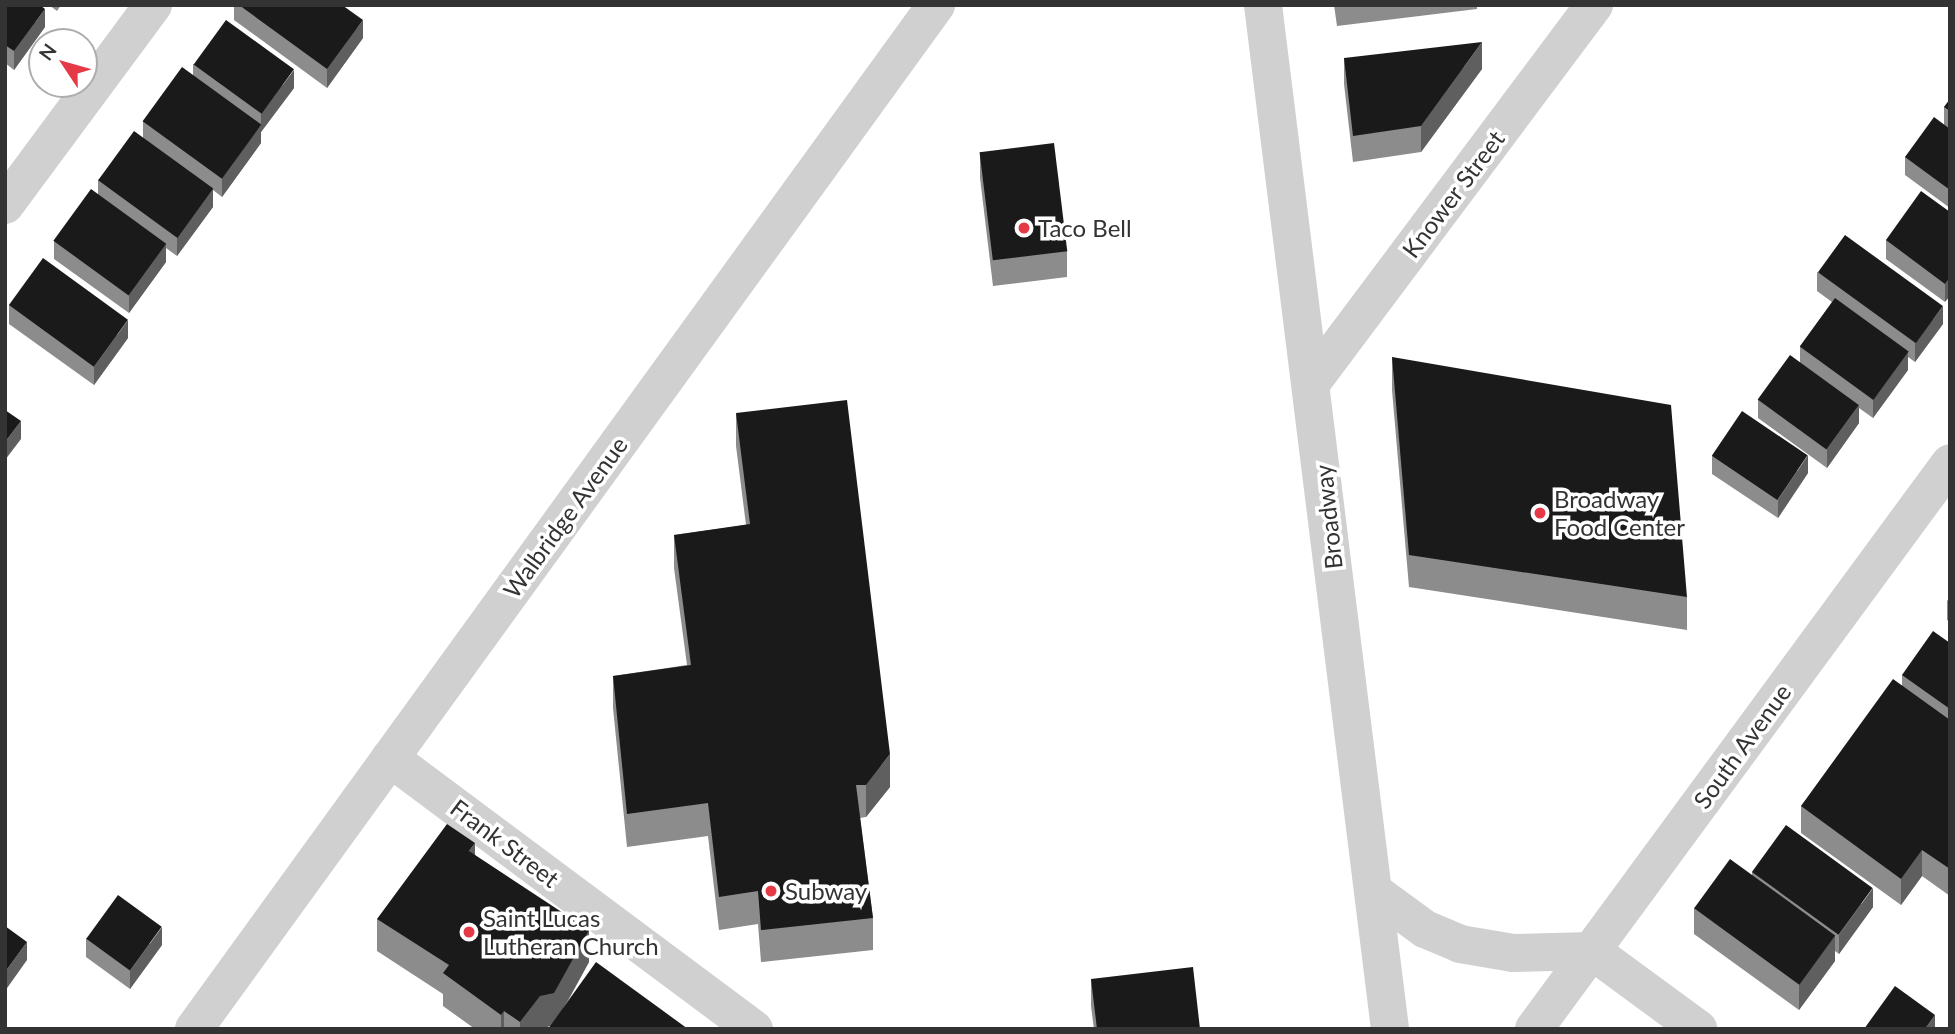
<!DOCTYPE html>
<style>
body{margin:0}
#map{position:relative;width:1955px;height:1034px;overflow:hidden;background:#fff;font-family:Lato,sans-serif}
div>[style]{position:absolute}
.minor>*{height:38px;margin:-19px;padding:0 19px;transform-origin:19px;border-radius:19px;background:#d0d0d0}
.wall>*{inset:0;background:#8c8c8c}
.shaded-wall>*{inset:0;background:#5f5f5f}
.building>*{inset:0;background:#1a1a1a;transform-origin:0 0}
.dots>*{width:19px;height:19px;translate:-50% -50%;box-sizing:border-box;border:4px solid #fff;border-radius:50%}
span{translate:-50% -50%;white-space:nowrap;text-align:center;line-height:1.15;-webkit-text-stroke:7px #fff;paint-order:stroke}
.street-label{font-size:24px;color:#333}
.poi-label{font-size:24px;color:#333}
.left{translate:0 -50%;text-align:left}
.frame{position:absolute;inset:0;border:7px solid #333;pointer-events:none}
.north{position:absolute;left:28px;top:28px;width:70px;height:70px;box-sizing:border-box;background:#fff;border:2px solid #adadad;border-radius:50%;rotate:306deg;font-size:19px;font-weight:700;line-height:28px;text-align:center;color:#333}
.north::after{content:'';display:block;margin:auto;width:24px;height:32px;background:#e63946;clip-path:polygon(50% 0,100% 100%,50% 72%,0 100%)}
</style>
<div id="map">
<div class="minor">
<i style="left:1263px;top:5px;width:1032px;rotate:82.93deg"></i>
<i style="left:5px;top:205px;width:249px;rotate:-53.5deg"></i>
<i style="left:1312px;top:382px;width:471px;rotate:-53.2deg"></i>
<i style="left:390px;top:758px;width:454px;rotate:36.7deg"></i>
<i style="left:1373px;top:891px;width:64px;rotate:36.2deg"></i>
<i style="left:1425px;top:929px;width:38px;rotate:23deg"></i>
<i style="left:1460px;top:944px;width:54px;rotate:9.6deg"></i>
<i style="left:1513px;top:953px;width:79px;rotate:-1.5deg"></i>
<i style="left:1592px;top:951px;width:132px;rotate:36.3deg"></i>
<i style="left:194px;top:1029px;width:1265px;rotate:-54.07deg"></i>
<i style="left:1534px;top:1029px;width:702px;rotate:-53.68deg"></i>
</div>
<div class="wall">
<i style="clip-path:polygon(5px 5px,45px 27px,14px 70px,5px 63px)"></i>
<i style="clip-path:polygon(49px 5px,61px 5px,57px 11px)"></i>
<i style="clip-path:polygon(234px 5px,342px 5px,363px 38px,327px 88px,234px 20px)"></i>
<i style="clip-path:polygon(1334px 5px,1477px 5px,1477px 9px,1337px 26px)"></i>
<i style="clip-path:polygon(1344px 58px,1482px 69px,1421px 152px,1353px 162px,1344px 84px)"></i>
<i style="clip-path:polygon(193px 64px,294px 88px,261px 132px,261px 143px,222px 197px,213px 190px,213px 207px,177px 256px,166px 248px,166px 262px,129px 313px,54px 259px,54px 241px,98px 194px,98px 180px,143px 138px,143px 121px,193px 76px)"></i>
<i style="clip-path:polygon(1950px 99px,1950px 208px,1905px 175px,1905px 157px,1944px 124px,1944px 107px)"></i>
<i style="clip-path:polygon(980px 152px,1067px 251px,1067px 277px,993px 286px,980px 178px)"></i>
<i style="clip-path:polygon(1950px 212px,1945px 302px,1886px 259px,1886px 240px)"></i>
<i style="clip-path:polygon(1817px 272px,1943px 324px,1915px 362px,1908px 357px,1908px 370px,1873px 418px,1859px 408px,1859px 423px,1827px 468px,1758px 418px,1758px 400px,1800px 362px,1800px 347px,1832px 302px,1817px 291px)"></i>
<i style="clip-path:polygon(9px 305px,128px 338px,94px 385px,9px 324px)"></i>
<i style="clip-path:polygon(1392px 357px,1687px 597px,1687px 630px,1409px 587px,1392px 390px)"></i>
<i style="clip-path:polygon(736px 413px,890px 787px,866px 817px,860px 818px,873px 918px,873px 950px,761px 962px,758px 924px,719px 930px,708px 836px,627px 847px,613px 708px,613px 676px,687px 665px,674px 568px,674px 535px,746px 525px,736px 446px)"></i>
<i style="clip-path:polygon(1712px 456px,1808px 473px,1778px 518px,1712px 474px)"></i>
<i style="clip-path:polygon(1950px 597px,1950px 622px,1947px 620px,1947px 601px)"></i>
<i style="clip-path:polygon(1950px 643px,1950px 896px,1922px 876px,1901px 905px,1801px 833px,1801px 806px,1902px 685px,1902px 675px)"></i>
<i style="clip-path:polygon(475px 855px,589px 962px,568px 1001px,549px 1026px,540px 1029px,475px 1029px,443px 1006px,443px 994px,377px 951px,377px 919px)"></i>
<i style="clip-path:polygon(1752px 872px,1873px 907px,1839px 954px,1835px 951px,1835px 961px,1799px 1010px,1694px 934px,1694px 908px,1752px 875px)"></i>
<i style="clip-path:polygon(86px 938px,162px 945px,130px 989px,86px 957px)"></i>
<i style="clip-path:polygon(1091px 979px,1200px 1029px,1094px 1029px,1091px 1006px)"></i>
</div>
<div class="shaded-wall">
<i style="clip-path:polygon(45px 9px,45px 27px,14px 70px,14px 51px)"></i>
<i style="clip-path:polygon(363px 20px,363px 38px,327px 88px,327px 69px)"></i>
<i style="clip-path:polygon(1482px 42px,1482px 69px,1421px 152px,1421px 126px)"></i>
<i style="clip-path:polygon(294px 70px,294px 88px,261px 132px,261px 143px,222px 197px,222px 178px,261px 125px,261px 114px)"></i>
<i style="clip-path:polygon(213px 189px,213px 207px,177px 256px,177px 238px)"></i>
<i style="clip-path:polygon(166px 244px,166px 262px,129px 313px,129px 295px)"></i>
<i style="clip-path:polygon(1950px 278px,1950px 296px,1945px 302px,1945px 284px)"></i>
<i style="clip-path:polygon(1943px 306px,1943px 324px,1915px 362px,1915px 344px)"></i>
<i style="clip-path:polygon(128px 320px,128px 338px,94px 385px,94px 367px)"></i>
<i style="clip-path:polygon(1908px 352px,1908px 370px,1873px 418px,1873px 400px)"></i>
<i style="clip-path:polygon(1859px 405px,1859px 423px,1827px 468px,1827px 449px)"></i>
<i style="clip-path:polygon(21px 421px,21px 439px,5px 460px,5px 442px)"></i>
<i style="clip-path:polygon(1808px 455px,1808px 473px,1778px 518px,1778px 500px)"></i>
<i style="clip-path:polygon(890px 754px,890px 787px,866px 817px,866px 785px)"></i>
<i style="clip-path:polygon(475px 843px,475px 876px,469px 851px)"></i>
<i style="clip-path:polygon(1922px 850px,1922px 876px,1901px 905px,1901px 879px)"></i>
<i style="clip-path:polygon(1873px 888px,1873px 907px,1839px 954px,1839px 935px)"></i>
<i style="clip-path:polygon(162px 927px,162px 945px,130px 989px,130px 971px)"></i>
<i style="clip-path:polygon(589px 930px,589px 962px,554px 1025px,540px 1029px,520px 1029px,520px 1022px)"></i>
<i style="clip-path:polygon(1835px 935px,1835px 961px,1799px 1010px,1799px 984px)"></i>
<i style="clip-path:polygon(27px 942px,27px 960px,5px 991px,5px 972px)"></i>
<i style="clip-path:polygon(504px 1011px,504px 1029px,501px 1029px,501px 1015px)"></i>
<i style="clip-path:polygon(1935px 1015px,1935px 1029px,1925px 1029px)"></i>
</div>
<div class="building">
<i style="clip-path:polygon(5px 5px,40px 5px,45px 9px,14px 51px,5px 45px)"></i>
<i style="clip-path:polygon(239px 5px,342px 5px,363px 20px,327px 69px)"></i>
<i style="left:226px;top:20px;width:84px;height:55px;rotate:36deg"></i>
<i style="clip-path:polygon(1482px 42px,1421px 126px,1353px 136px,1344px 58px)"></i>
<i style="left:182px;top:67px;width:98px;height:67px;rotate:36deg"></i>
<i style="clip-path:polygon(1950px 99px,1950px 111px,1944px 107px)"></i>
<i style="clip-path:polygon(1934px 117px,1950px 129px,1950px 190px,1905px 157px)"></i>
<i style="left:134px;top:131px;width:98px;height:61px;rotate:36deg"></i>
<i style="left:1054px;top:143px;width:109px;height:75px;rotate:83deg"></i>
<i style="left:91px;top:189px;width:93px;height:64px;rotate:36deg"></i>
<i style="clip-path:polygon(1921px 191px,1950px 212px,1950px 278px,1945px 284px,1886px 240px)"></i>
<i style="left:1845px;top:235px;width:121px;height:46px;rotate:36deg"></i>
<i style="left:43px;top:258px;width:105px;height:58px;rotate:36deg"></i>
<i style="left:1835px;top:298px;width:91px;height:60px;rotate:36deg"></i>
<i style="left:1790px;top:355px;width:85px;height:55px;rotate:36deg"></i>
<i style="clip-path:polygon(1392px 357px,1671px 405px,1687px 597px,1409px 555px)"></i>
<i style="clip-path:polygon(847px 400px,890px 754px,866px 785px,856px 785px,873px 918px,761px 930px,758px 891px,719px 897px,708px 803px,627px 814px,613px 676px,691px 665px,674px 535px,750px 524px,736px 413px)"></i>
<i style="clip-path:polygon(5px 410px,21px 421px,5px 442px)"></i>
<i style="left:1742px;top:411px;width:79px;height:54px;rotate:34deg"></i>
<i style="clip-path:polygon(1933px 631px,1950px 643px,1950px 709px,1902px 675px)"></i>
<i style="clip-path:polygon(1893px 679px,1950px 720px,1950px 786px,1948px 789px,1950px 790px,1950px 869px,1922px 850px,1901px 879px,1801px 806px)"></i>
<i style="clip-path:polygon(447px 824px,475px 843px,469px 851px,589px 930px,554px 993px,540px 996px,520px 1022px,504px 1011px,501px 1015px,443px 973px,449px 965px,377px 919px)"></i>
<i style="left:1786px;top:825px;width:107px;height:58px;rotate:36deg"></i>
<i style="left:1730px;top:859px;width:130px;height:61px;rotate:36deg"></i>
<i style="left:118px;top:895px;width:54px;height:54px;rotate:36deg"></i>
<i style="clip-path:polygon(5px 926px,27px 942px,5px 972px)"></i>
<i style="clip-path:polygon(596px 962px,688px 1029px,548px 1029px)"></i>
<i style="clip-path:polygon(1193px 967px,1200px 1029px,1097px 1029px,1091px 979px)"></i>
<i style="clip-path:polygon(1895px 986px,1935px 1015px,1925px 1029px,1864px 1029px)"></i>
</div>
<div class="dots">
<i style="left:1024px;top:228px;background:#e63946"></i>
<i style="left:1540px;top:513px;background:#e63946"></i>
<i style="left:771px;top:891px;background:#e63946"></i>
<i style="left:469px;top:932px;background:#e63946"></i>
</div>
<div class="street-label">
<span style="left:1453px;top:194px;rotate:-53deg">Knower Street</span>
<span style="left:565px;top:517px;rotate:-54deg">Walbridge Avenue</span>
<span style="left:1328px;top:517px;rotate:-96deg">Broadway</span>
<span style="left:1742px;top:746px;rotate:-54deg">South Avenue</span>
<span style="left:505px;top:843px;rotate:37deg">Frank Street</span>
</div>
<div class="poi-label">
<span class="left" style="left:1038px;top:228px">Taco Bell</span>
<span class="left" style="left:1554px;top:513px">Broadway<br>Food Center</span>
<span class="left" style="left:785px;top:891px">Subway</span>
<span class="left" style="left:483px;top:932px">Saint Lucas<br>Lutheran Church</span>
</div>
<div class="frame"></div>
<div class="north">N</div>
</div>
